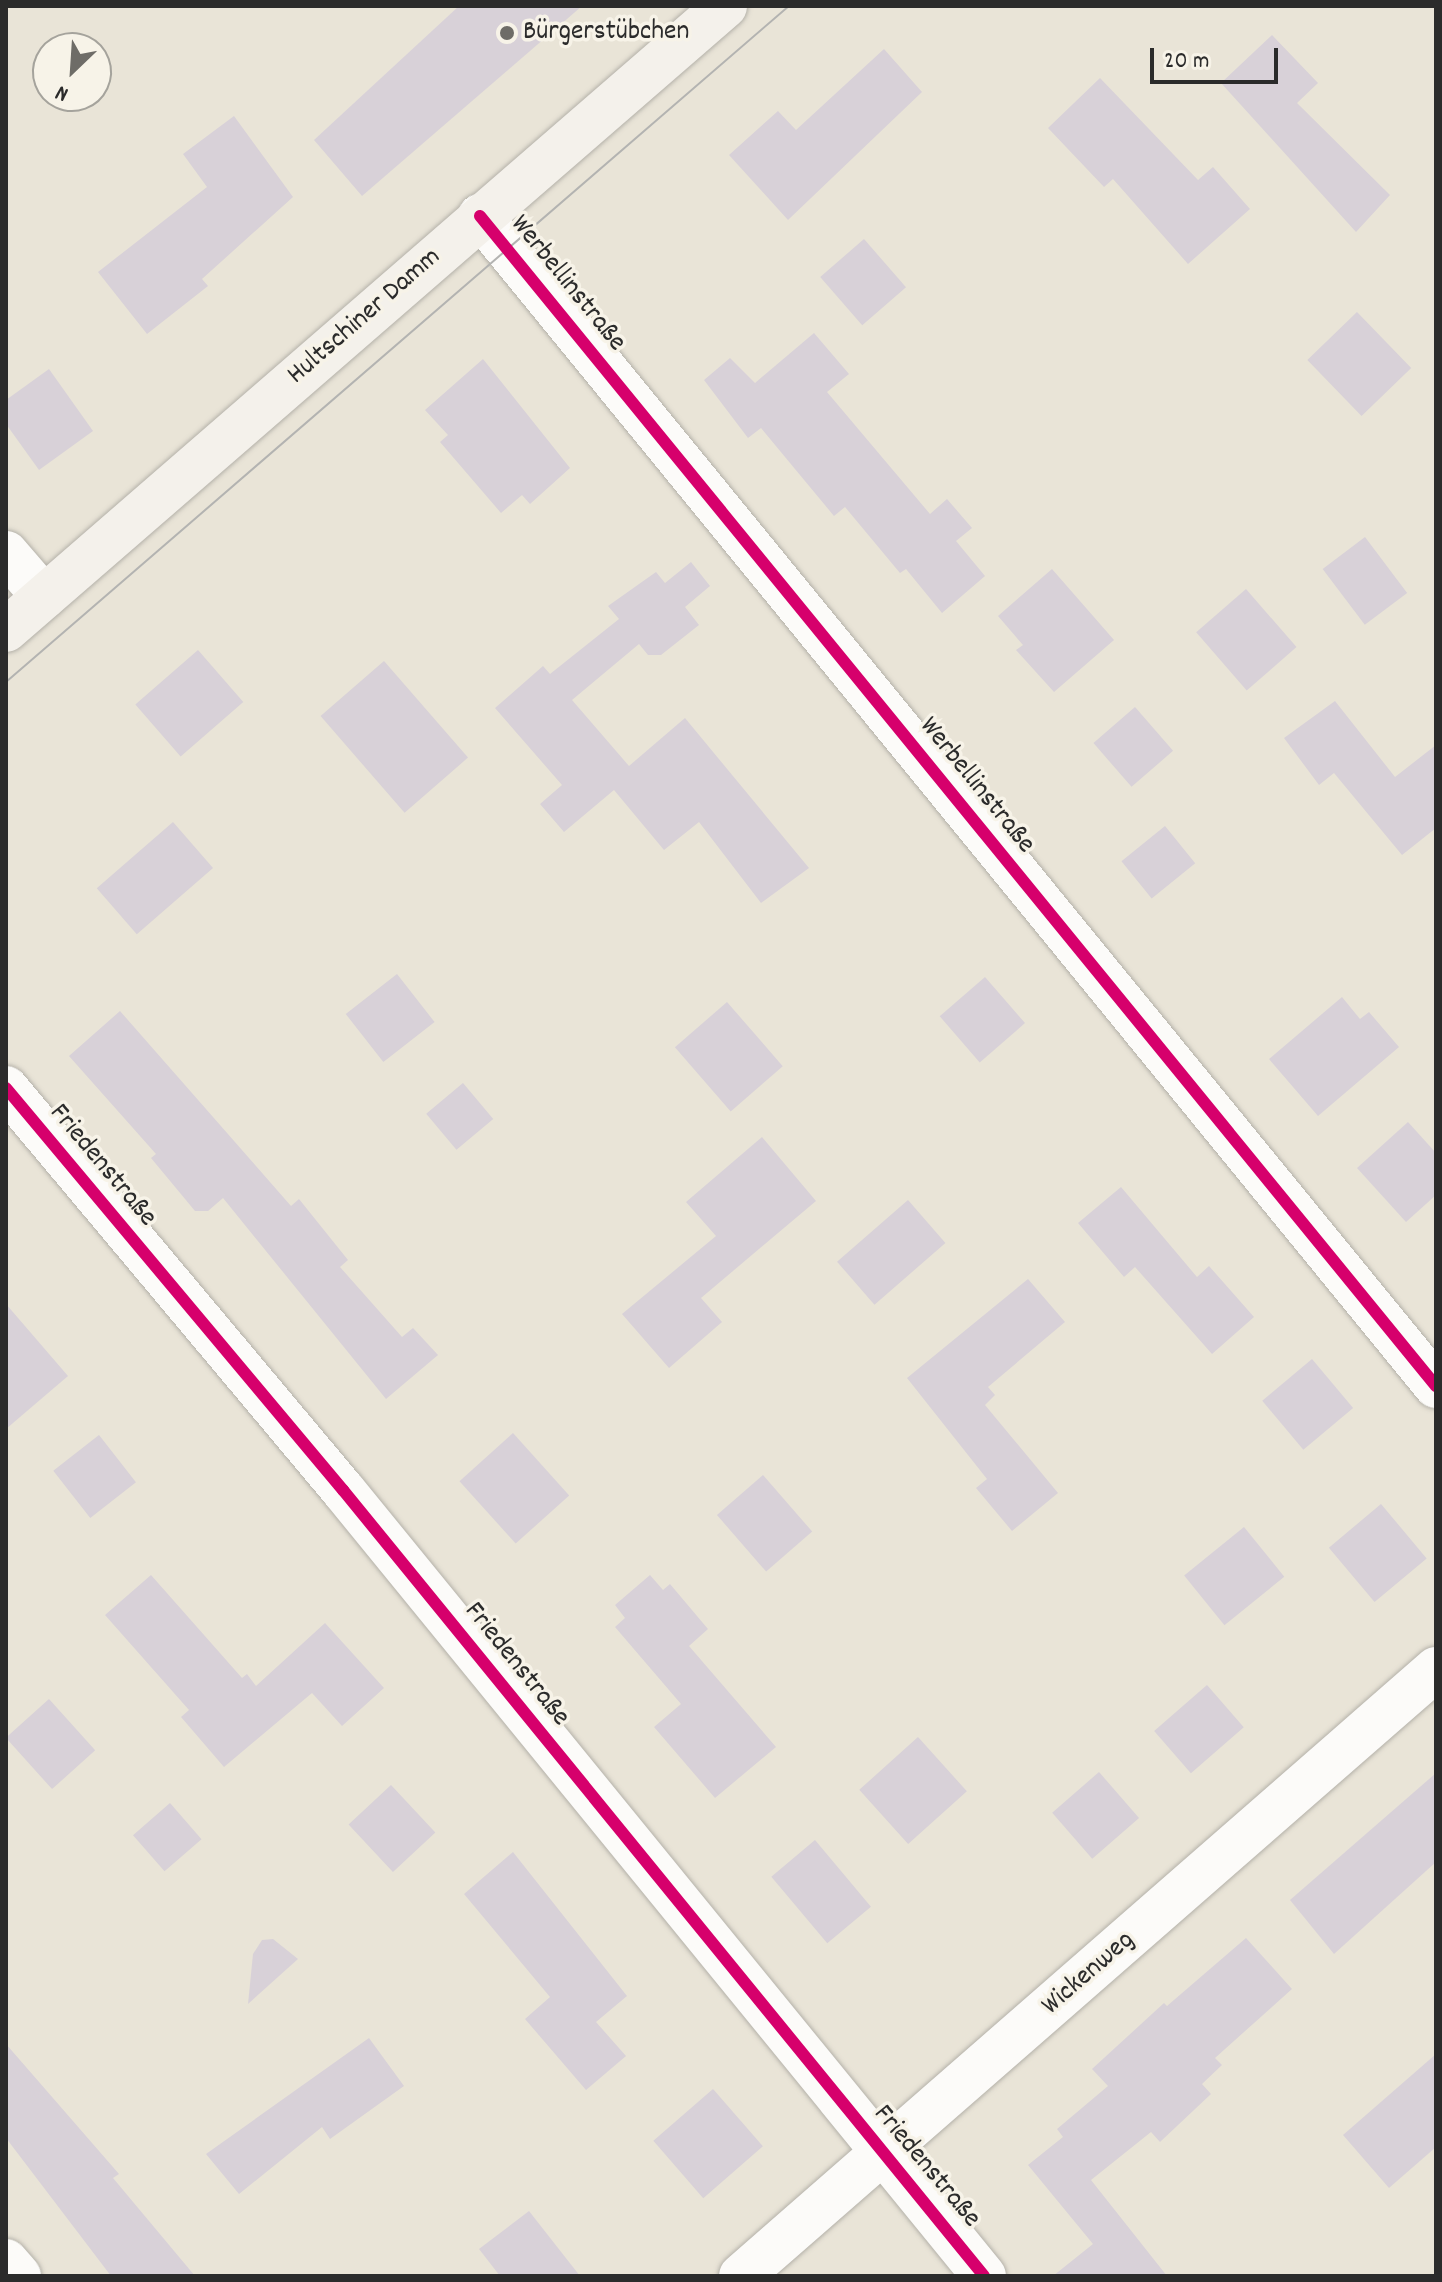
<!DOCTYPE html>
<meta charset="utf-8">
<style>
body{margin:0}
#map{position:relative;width:1442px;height:2282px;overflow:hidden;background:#e9e4d7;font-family:Dekko,sans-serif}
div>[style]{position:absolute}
.building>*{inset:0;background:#d8d1d8;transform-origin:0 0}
.roads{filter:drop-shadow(0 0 2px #b4b1a9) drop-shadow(0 0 2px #b4b1a9)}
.street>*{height:44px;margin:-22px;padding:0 22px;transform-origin:22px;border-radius:22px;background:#fcfbf9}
.secondary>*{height:44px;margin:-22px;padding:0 22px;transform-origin:22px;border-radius:22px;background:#f4f1eb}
.tram>*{height:2px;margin:-1px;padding:0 1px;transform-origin:1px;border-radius:1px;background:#b3b3b1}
.cycleway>*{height:12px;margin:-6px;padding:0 6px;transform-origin:6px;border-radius:6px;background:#d6006c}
.dots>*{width:22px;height:22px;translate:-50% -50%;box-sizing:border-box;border:4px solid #f7f3e8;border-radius:50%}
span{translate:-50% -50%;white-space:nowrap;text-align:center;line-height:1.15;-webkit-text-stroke:7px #f7f3e8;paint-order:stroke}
.poi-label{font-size:28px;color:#2b2b2b}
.left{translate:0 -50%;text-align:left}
.street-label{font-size:28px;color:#2b2b2b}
.frame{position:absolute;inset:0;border:8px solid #2b2b2b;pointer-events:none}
.north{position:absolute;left:32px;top:32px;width:80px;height:80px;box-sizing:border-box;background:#f7f3e8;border:2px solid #a5a39c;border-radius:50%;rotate:205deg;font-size:22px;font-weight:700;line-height:32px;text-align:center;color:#2b2b2b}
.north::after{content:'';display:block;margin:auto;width:28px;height:36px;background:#6e6c67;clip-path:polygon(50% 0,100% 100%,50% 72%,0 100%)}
.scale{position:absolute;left:1150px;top:48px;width:128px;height:36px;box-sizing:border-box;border:4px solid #2b2b2b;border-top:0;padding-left:10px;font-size:24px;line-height:28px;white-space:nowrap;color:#2b2b2b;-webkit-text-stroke:6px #f7f3e8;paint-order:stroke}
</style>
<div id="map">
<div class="building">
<i style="clip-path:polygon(459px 6px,582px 6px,362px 196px,314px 140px)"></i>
<i style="clip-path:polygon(1272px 35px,1318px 83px,1297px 103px,1390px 195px,1356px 232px,1221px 83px)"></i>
<i style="clip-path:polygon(884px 49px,922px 92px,788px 220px,729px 155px,778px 111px,796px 130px)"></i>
<i style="clip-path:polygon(1100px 78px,1198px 180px,1213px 167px,1250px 209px,1188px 264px,1113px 179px,1104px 187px,1048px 128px)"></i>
<i style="clip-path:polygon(234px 116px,293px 197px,202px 279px,208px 286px,147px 334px,98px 272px,207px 187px,183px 154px)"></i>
<i style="left:864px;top:239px;width:64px;height:58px;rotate:49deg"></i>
<i style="left:1357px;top:312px;width:78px;height:69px;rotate:46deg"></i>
<i style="clip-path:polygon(814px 333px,849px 374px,827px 392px,930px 514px,947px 499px,972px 528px,956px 541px,985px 576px,942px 613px,906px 569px,900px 573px,845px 507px,834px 516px,761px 428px,748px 438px,704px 380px,730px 358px,755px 383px)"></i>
<i style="clip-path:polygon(483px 359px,570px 468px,530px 504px,522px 495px,501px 513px,440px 442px,448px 435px,425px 410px)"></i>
<i style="clip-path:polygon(49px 369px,93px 431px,39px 470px,6px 424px,6px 400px)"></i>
<i style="left:1365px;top:537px;width:70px;height:53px;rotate:53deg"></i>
<i style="clip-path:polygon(691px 562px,710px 586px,685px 607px,699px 625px,661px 655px,648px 655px,639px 644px,572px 700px,629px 766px,685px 718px,809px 868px,761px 903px,699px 822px,664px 850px,614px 790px,564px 832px,540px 804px,562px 785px,495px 708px,543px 666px,550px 674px,619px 619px,608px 606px,656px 572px,665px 583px)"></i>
<i style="clip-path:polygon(1052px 569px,1114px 640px,1054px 692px,1016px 650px,1023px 645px,998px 616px)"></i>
<i style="left:1246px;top:589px;width:77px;height:66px;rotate:49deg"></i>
<i style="left:198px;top:650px;width:69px;height:83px;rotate:49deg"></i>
<i style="left:384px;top:661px;width:128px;height:84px;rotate:49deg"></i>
<i style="clip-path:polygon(1335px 701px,1395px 777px,1436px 745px,1436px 828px,1402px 855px,1334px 773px,1319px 785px,1284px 738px)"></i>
<i style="left:1135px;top:707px;width:58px;height:55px;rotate:49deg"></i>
<i style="left:173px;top:822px;width:61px;height:101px;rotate:49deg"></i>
<i style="left:1165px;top:826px;width:48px;height:56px;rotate:51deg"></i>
<i style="left:397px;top:974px;width:61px;height:65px;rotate:52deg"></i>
<i style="left:985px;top:977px;width:61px;height:60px;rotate:49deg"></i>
<i style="clip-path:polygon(1342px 997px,1360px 1019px,1369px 1012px,1399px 1047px,1318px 1116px,1269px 1059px)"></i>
<i style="left:727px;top:1002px;width:85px;height:69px;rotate:49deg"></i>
<i style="clip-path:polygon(120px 1011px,291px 1206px,299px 1199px,348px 1260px,340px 1267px,402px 1337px,413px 1328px,438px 1355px,386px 1399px,223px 1198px,208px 1211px,195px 1211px,151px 1158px,156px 1154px,69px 1056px)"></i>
<i style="left:463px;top:1083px;width:47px;height:48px;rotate:50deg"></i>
<i style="clip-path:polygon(1408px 1122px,1436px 1153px,1436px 1195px,1406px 1222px,1357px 1168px)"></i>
<i style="clip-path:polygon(762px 1137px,816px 1201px,701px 1298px,722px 1322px,669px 1368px,622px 1314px,716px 1236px,686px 1202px)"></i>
<i style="clip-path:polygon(1121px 1187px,1197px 1277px,1209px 1266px,1254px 1317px,1212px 1354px,1135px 1267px,1124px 1277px,1078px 1223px)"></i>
<i style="left:908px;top:1200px;width:57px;height:94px;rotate:49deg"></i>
<i style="clip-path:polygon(1028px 1279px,1065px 1322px,988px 1387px,995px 1395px,985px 1405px,1058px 1493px,1012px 1531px,976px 1488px,987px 1479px,907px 1378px)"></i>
<i style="clip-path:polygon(6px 1304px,68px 1376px,6px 1429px)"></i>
<i style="left:1312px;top:1359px;width:64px;height:65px;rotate:50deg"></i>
<i style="left:513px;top:1433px;width:84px;height:72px;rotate:48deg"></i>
<i style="left:99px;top:1435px;width:60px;height:58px;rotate:52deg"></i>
<i style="left:763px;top:1475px;width:75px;height:61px;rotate:49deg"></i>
<i style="left:1381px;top:1504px;width:71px;height:68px;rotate:50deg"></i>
<i style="left:1244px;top:1527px;width:64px;height:77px;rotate:51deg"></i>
<i style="clip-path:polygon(151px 1575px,242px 1678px,247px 1674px,256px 1686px,325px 1623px,384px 1688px,342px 1726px,312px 1693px,224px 1767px,181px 1717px,189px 1710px,105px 1615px)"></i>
<i style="clip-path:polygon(650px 1575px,663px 1590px,670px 1584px,708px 1629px,689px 1646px,776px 1747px,715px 1798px,654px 1727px,681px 1704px,615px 1627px,625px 1618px,615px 1605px)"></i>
<i style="left:1207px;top:1685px;width:56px;height:70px;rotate:49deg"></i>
<i style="left:49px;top:1699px;width:69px;height:58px;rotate:48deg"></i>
<i style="left:918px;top:1737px;width:73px;height:79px;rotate:48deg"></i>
<i style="left:1099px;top:1772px;width:61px;height:62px;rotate:49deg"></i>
<i style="clip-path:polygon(1436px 1773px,1436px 1862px,1334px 1954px,1290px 1900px)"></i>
<i style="left:391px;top:1785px;width:65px;height:58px;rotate:47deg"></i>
<i style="left:170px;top:1803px;width:48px;height:49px;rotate:49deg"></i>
<i style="left:815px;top:1840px;width:87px;height:57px;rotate:50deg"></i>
<i style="clip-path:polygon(513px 1852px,627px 1996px,596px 2022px,626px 2056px,586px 2090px,525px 2019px,550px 1997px,464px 1894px)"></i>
<i style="clip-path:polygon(1246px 1938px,1292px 1989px,1215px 2058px,1222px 2065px,1202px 2084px,1211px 2094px,1160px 2142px,1151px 2132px,1091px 2180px,1167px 2276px,1053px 2276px,1093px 2244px,1028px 2165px,1063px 2137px,1057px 2129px,1108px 2086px,1092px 2069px,1164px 2003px,1167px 2006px)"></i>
<i style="clip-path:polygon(273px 1939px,298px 1959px,248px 2004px,253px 1954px,262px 1940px)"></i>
<i style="clip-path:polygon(369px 2038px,404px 2086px,330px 2139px,322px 2127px,239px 2194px,206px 2154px)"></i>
<i style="clip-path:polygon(6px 2044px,119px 2174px,113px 2178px,195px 2276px,111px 2276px,6px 2138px)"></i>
<i style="clip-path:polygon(1436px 2054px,1436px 2147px,1389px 2188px,1343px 2135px)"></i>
<i style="left:713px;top:2089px;width:76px;height:79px;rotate:49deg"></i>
<i style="clip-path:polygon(529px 2211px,580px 2276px,500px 2276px,479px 2249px)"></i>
</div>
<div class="roads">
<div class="street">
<i style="left:480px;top:216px;width:1511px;rotate:50.75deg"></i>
<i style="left:6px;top:553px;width:58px;rotate:49.2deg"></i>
<i style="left:6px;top:1088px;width:525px;rotate:50.03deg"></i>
<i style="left:343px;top:1490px;width:1014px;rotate:50.8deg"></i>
<i style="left:6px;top:2261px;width:20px;rotate:49deg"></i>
<i style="left:741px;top:2276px;width:923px;rotate:-41.13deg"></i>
</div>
<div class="secondary">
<i style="left:6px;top:630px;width:952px;rotate:-40.95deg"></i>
</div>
</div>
<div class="tram">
<i style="left:6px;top:682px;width:1034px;rotate:-40.81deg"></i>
</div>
<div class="cycleway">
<i style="left:480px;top:216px;width:1511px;rotate:50.75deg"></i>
<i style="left:6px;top:1088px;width:525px;rotate:50.03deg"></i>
<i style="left:343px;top:1490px;width:1014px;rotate:50.8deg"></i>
</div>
<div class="dots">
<i style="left:507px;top:33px;background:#6e6c67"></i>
</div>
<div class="poi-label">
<span class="left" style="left:523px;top:33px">Bürgerstübchen</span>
</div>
<div class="street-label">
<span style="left:567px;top:284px;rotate:51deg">Werbellinstraße</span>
<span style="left:365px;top:317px;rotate:-41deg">Hultschiner Damm</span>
<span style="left:976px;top:786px;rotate:51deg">Werbellinstraße</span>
<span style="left:102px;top:1166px;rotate:50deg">Friedenstraße</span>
<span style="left:516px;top:1665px;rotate:51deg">Friedenstraße</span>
<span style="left:1089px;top:1974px;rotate:-41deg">Wickenweg</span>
<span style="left:926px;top:2167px;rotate:50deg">Friedenstraße</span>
</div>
<div class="frame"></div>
<div class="north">N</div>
<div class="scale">20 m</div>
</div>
